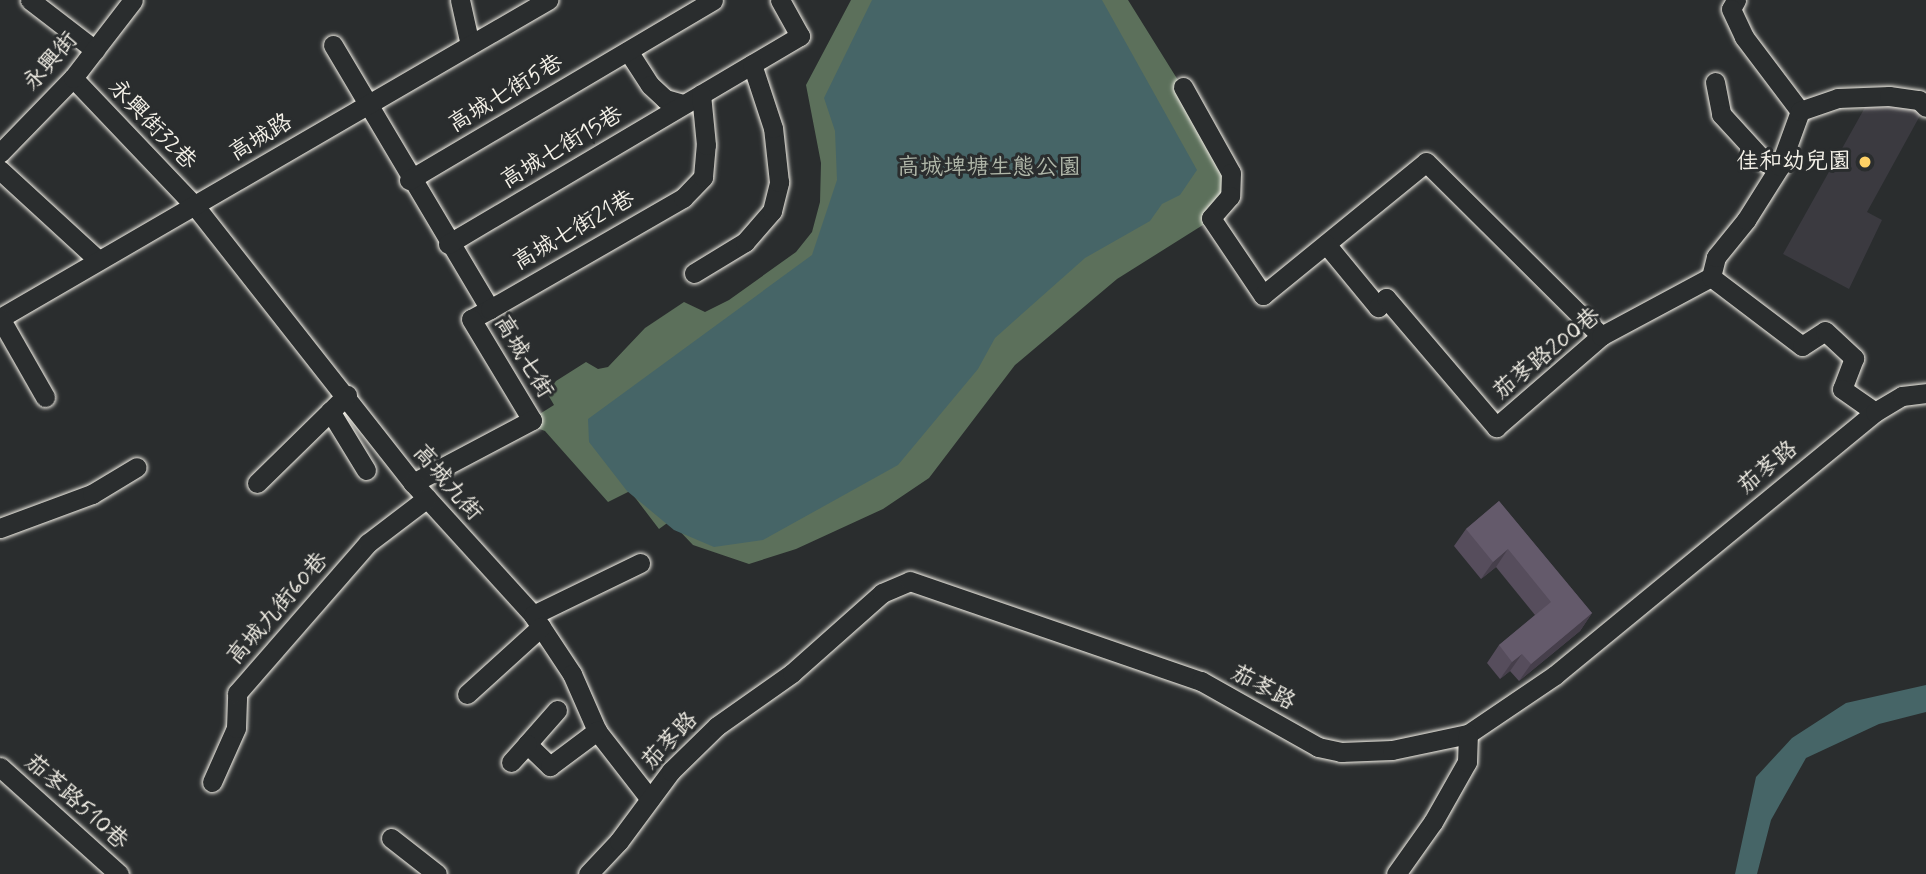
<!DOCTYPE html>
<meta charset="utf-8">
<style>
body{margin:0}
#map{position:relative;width:1926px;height:874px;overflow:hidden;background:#2a2d2e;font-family:Mynerve,"LXGW WenKai TC",sans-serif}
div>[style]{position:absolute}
.built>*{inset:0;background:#3b3a40}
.green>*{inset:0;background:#5c705b}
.water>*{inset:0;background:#466567}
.roads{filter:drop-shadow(0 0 2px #f4f1e8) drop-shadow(0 0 2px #f4f1e8)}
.minor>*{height:19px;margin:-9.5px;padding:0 9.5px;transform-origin:9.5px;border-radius:9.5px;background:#2a2d2e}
.wall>*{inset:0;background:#564d5c}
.shaded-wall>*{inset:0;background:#463f4b}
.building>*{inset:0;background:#645a6b}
.dots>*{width:19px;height:19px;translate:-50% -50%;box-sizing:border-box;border:4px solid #2a2d2e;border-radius:50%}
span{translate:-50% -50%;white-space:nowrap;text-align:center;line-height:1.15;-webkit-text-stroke:6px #2a2d2e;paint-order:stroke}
.street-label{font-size:23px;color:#f4f1e8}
.poi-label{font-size:23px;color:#f4f1e8}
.right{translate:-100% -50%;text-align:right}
.park-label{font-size:23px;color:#b0b7a9}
</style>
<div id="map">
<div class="built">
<i style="clip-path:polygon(1868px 102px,1915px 106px,1922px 112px,1867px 212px,1882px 220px,1849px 289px,1783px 254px)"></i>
</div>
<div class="green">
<i style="clip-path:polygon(851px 0,1128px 0,1181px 85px,1229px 186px,1222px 213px,1117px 279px,1015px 365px,929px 478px,883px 509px,796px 549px,749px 564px,693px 545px,670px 521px,659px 529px,630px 491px,608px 502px,545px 431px,534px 427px,538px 415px,554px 405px,547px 393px,556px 381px,586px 362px,598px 369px,608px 367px,645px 328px,684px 302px,705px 312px,729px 300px,796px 252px,812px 232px,820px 202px,821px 163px,806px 85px)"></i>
</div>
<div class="water">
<i style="clip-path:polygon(872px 0,1102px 0,1197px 170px,1180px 195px,1162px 204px,1150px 221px,1085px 258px,995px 338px,978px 369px,898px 465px,763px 540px,714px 547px,674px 530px,627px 491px,589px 442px,588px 419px,812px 255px,837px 180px,835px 131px,824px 98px)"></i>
<i style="clip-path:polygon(1926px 685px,1926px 712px,1879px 724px,1806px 758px,1771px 820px,1757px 874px,1735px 874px,1756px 777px,1792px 738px,1846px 703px)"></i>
</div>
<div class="roads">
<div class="minor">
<i style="left:30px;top:0;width:82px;rotate:37.6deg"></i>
<i style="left:460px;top:0;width:46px;rotate:77.5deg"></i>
<i style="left:1736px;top:0;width:10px;rotate:119deg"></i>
<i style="left:1731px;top:9px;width:31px;rotate:65deg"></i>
<i style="left:1744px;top:37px;width:93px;rotate:52.9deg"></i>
<i style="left:333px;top:45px;width:307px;rotate:59.3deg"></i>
<i style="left:490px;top:309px;width:21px;rotate:152deg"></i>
<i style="left:471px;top:319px;width:118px;rotate:58.9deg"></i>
<i style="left:532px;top:420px;width:135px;rotate:152.1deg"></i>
<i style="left:628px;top:51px;width:40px;rotate:57.1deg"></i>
<i style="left:650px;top:85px;width:21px;rotate:43deg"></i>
<i style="left:665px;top:99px;width:19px;rotate:16deg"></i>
<i style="left:73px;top:78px;width:177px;rotate:46.4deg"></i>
<i style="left:195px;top:206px;width:352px;rotate:51.8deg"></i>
<i style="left:413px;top:483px;width:178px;rotate:47.7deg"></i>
<i style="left:533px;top:615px;width:71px;rotate:56.5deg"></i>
<i style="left:572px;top:674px;width:62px;rotate:66.3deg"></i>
<i style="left:597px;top:731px;width:86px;rotate:52.1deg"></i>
<i style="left:1715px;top:82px;width:33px;rotate:79deg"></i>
<i style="left:1721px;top:114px;width:65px;rotate:47.5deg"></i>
<i style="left:1765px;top:162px;width:16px;rotate:15deg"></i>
<i style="left:1183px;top:87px;width:98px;rotate:60.8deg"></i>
<i style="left:1231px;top:173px;width:23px;rotate:92deg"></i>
<i style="left:1230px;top:196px;width:29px;rotate:131deg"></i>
<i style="left:1211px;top:218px;width:93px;rotate:56deg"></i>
<i style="left:1263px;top:295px;width:210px;rotate:-39.2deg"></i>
<i style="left:1426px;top:162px;width:247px;rotate:44.8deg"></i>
<i style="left:0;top:153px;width:105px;rotate:-45.8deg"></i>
<i style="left:73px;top:78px;width:98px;rotate:-52.4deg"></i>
<i style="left:0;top:170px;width:132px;rotate:42.5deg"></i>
<i style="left:409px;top:180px;width:353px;rotate:-30.6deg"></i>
<i style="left:448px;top:244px;width:409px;rotate:-30.6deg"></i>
<i style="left:800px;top:36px;width:41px;rotate:-119.1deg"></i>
<i style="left:1326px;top:244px;width:82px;rotate:50.5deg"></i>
<i style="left:1378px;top:307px;width:12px;rotate:-48deg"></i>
<i style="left:1386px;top:298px;width:170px;rotate:49.5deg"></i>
<i style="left:1496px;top:427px;width:139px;rotate:-40.9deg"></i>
<i style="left:1601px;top:336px;width:125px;rotate:-28.2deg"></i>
<i style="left:1711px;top:277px;width:114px;rotate:37.2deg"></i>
<i style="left:1802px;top:346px;width:27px;rotate:-33deg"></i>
<i style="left:1825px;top:331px;width:40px;rotate:43deg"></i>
<i style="left:1854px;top:358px;width:33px;rotate:111deg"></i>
<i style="left:1842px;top:389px;width:40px;rotate:34.9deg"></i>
<i style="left:694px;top:273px;width:60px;rotate:-31.3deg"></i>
<i style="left:745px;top:242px;width:41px;rotate:-48.9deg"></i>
<i style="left:772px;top:211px;width:30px;rotate:-76deg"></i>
<i style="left:779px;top:182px;width:54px;rotate:-96.3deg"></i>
<i style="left:773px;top:128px;width:67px;rotate:-108.2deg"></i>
<i style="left:1711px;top:277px;width:21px;rotate:-76deg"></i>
<i style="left:1716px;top:257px;width:48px;rotate:-51deg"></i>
<i style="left:1746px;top:220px;width:64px;rotate:-57.8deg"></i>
<i style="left:1780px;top:166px;width:59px;rotate:-70deg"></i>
<i style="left:1800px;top:111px;width:40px;rotate:-18.9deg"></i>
<i style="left:1838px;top:98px;width:51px;rotate:-2.2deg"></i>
<i style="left:1889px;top:96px;width:30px;rotate:8deg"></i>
<i style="left:1919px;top:100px;width:10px;rotate:45deg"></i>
<i style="left:490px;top:309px;width:223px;rotate:-29.9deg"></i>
<i style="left:683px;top:198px;width:29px;rotate:-46deg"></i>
<i style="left:703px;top:177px;width:32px;rotate:-85deg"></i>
<i style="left:706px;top:145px;width:51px;rotate:-95.6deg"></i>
<i style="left:0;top:318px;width:634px;rotate:-30.13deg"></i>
<i style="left:0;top:318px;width:91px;rotate:60.3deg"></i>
<i style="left:330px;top:411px;width:69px;rotate:58.6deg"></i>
<i style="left:257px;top:483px;width:126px;rotate:-44.4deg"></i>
<i style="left:0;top:528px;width:98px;rotate:-20.3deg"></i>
<i style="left:92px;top:494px;width:52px;rotate:-31deg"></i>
<i style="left:533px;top:615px;width:119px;rotate:-25.9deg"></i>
<i style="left:467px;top:694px;width:100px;rotate:-42.2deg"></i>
<i style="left:557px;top:710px;width:45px;rotate:131.4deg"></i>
<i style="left:527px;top:744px;width:32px;rotate:44deg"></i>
<i style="left:550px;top:766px;width:59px;rotate:-36.7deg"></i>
<i style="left:511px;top:762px;width:24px;rotate:-48deg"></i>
<i style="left:0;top:767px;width:160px;rotate:42deg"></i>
<i style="left:212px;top:782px;width:59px;rotate:-66deg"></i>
<i style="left:236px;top:728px;width:35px;rotate:-88deg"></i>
<i style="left:237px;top:693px;width:199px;rotate:-48.9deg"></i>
<i style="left:368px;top:543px;width:74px;rotate:-37.3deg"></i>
<i style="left:391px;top:838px;width:58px;rotate:38deg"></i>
<i style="left:588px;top:874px;width:45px;rotate:-46.8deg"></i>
<i style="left:619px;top:841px;width:87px;rotate:-53.4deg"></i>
<i style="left:671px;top:771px;width:64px;rotate:-44.4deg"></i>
<i style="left:717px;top:726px;width:92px;rotate:-35.2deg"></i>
<i style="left:792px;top:673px;width:120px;rotate:-41.6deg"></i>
<i style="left:882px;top:593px;width:30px;rotate:-23deg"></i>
<i style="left:910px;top:581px;width:308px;rotate:19deg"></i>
<i style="left:1201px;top:681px;width:134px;rotate:29.4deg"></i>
<i style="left:1318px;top:747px;width:24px;rotate:12deg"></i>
<i style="left:1341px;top:752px;width:51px;rotate:-2.2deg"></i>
<i style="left:1392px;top:750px;width:78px;rotate:-11.9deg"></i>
<i style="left:1468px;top:734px;width:105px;rotate:-34.1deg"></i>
<i style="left:1555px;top:675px;width:414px;rotate:-39.4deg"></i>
<i style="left:1875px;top:412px;width:31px;rotate:-31deg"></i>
<i style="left:1902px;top:396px;width:24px;rotate:-7deg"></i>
<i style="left:1396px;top:874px;width:64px;rotate:-54.6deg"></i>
<i style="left:1433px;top:822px;width:69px;rotate:-60.5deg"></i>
<i style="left:1467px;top:762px;width:28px;rotate:-88deg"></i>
</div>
</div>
<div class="wall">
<i style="clip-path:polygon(1499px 501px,1592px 613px,1580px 631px,1519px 681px,1510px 671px,1500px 679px,1487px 663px,1499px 645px,1535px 615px,1496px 567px,1481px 579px,1454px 546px,1466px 529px)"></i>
</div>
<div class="shaded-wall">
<i style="clip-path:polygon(1508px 549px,1496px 567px,1481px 579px,1493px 562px)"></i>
<i style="clip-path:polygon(1592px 613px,1580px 631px,1519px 681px,1531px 664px)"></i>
<i style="clip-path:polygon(1522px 654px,1510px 671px,1500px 679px,1512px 662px)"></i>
</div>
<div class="building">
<i style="clip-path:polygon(1499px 501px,1592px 613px,1531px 664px,1522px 654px,1512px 662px,1499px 645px,1551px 602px,1508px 549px,1493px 562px,1466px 529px)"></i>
</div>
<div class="dots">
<i style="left:1865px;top:162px;background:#ffd166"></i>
</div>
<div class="street-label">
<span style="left:51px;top:62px;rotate:-49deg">永興街</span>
<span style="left:506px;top:94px;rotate:-31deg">高城七街5巷</span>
<span style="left:152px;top:125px;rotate:46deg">永興街32巷</span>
<span style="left:261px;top:138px;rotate:-31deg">高城路</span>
<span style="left:562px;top:148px;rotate:-31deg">高城七街15巷</span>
<span style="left:574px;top:231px;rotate:-30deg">高城七街21巷</span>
<span style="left:1547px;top:354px;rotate:-39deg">茄苳路200巷</span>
<span style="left:523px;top:357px;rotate:59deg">高城七街</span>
<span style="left:1768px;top:468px;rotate:-39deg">茄苳路</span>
<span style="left:447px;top:483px;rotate:49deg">高城九街</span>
<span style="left:278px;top:609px;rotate:-49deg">高城九街60巷</span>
<span style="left:1263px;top:688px;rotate:29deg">茄苳路</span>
<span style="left:670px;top:741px;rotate:-46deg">茄苳路</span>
<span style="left:76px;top:802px;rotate:42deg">茄苳路510巷</span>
</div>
<div class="poi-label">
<span class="right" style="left:1851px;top:162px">佳和幼兒園</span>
</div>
<div class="park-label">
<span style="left:989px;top:168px">高城埤塘生態公園</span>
</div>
</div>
